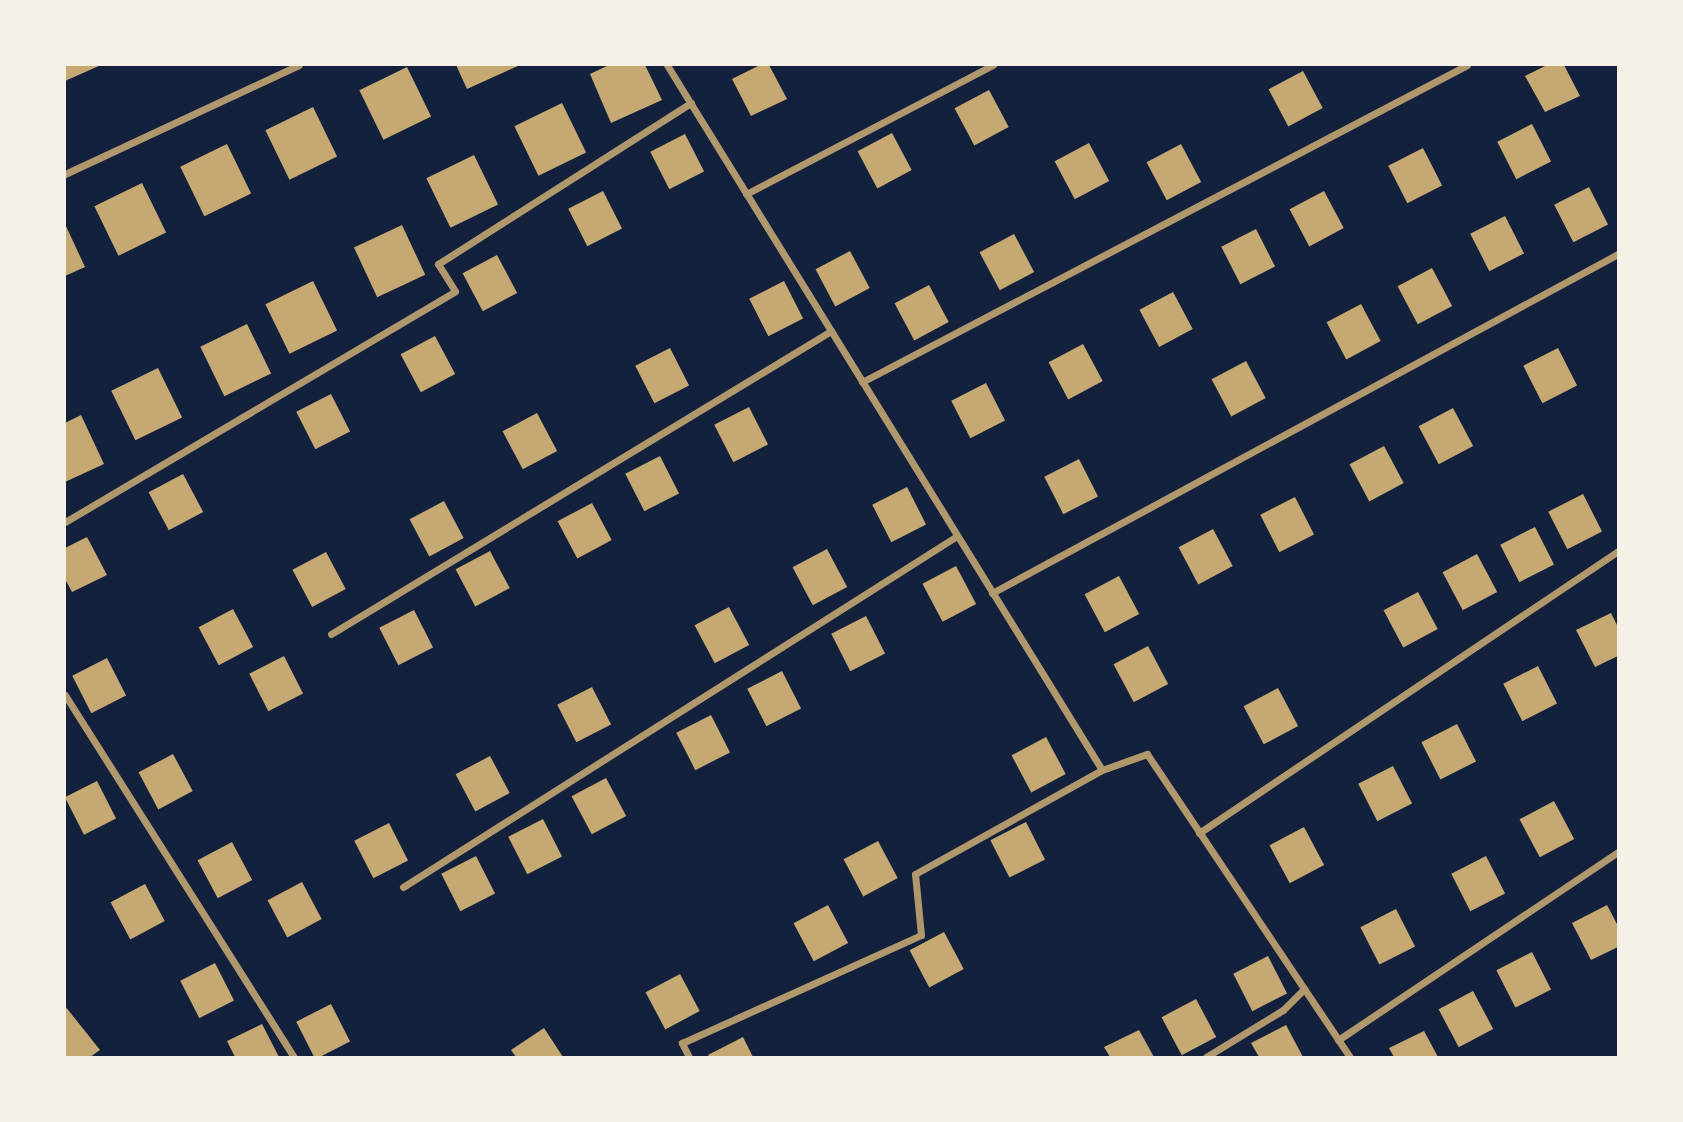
<!DOCTYPE html>
<style>
body{margin:0}
#map{position:relative;width:1683px;height:1122px;overflow:hidden;background:#14213d;font-family:Arial,sans-serif}
div>[style]{position:absolute}
.building>*{inset:0;background:#c6a872;transform-origin:0 0}
.minor>*{height:7px;margin:-3.5px;padding:0 3.5px;transform-origin:3.5px;border-radius:3.5px;background:#b1986c}
span{translate:-50% -50%;white-space:nowrap;text-align:center;line-height:1.15;-webkit-text-stroke:5px #f6f1e7;paint-order:stroke}
.frame{position:absolute;inset:0;border:66px solid #f6f1e7;pointer-events:none}
</style>
<div id="map">
<div class="building">
<i style="clip-path:polygon(65px 65px,101px 65px,65px 81px)"></i>
<i style="clip-path:polygon(456px 65px,520px 65px,467px 89px)"></i>
<i style="clip-path:polygon(609px 65px,645px 65px,662px 100px,611px 123px,590px 74px)"></i>
<i style="clip-path:polygon(760px 65px,769px 65px,787px 99px,751px 116px,732px 79px)"></i>
<i style="clip-path:polygon(1547px 65px,1564px 65px,1580px 96px,1545px 112px,1525px 76px)"></i>
<i style="left:407px;top:67px;width:55px;height:53px;rotate:64deg"></i>
<i style="left:1303px;top:71px;width:42px;height:39px;rotate:62deg"></i>
<i style="left:989px;top:90px;width:42px;height:39px;rotate:62deg"></i>
<i style="left:562px;top:103px;width:55px;height:53px;rotate:64deg"></i>
<i style="left:313px;top:107px;width:55px;height:53px;rotate:64deg"></i>
<i style="left:1532px;top:124px;width:42px;height:39px;rotate:63deg"></i>
<i style="left:892px;top:133px;width:42px;height:39px;rotate:62deg"></i>
<i style="left:685px;top:134px;width:42px;height:39px;rotate:63deg"></i>
<i style="left:1089px;top:143px;width:43px;height:39px;rotate:62deg"></i>
<i style="left:227px;top:144px;width:55px;height:52px;rotate:64deg"></i>
<i style="left:1181px;top:144px;width:43px;height:39px;rotate:62deg"></i>
<i style="left:1423px;top:148px;width:42px;height:39px;rotate:63deg"></i>
<i style="left:474px;top:155px;width:55px;height:53px;rotate:64deg"></i>
<i style="left:142px;top:183px;width:55px;height:53px;rotate:64deg"></i>
<i style="left:1589px;top:187px;width:42px;height:39px;rotate:63deg"></i>
<i style="left:603px;top:191px;width:42px;height:39px;rotate:63deg"></i>
<i style="left:1324px;top:191px;width:42px;height:39px;rotate:62deg"></i>
<i style="left:1505px;top:216px;width:42px;height:39px;rotate:63deg"></i>
<i style="clip-path:polygon(65px 224px,85px 267px,65px 276px)"></i>
<i style="left:402px;top:225px;width:55px;height:53px;rotate:65deg"></i>
<i style="left:1256px;top:229px;width:42px;height:39px;rotate:63deg"></i>
<i style="left:1014px;top:234px;width:43px;height:39px;rotate:62deg"></i>
<i style="left:850px;top:251px;width:42px;height:39px;rotate:62deg"></i>
<i style="left:497px;top:255px;width:43px;height:39px;rotate:62deg"></i>
<i style="left:1432px;top:268px;width:43px;height:39px;rotate:62deg"></i>
<i style="left:313px;top:281px;width:55px;height:53px;rotate:64deg"></i>
<i style="left:784px;top:281px;width:42px;height:39px;rotate:63deg"></i>
<i style="left:929px;top:285px;width:42px;height:39px;rotate:62deg"></i>
<i style="left:1173px;top:292px;width:42px;height:38px;rotate:62deg"></i>
<i style="left:1361px;top:304px;width:42px;height:39px;rotate:62deg"></i>
<i style="left:247px;top:324px;width:55px;height:52px;rotate:64deg"></i>
<i style="left:435px;top:336px;width:43px;height:39px;rotate:62deg"></i>
<i style="left:1083px;top:344px;width:42px;height:39px;rotate:62deg"></i>
<i style="left:670px;top:348px;width:42px;height:39px;rotate:63deg"></i>
<i style="left:1558px;top:348px;width:42px;height:39px;rotate:63deg"></i>
<i style="left:1246px;top:361px;width:42px;height:39px;rotate:62deg"></i>
<i style="left:158px;top:368px;width:55px;height:52px;rotate:64deg"></i>
<i style="left:986px;top:383px;width:42px;height:39px;rotate:63deg"></i>
<i style="left:331px;top:394px;width:42px;height:39px;rotate:63deg"></i>
<i style="left:749px;top:407px;width:42px;height:39px;rotate:63deg"></i>
<i style="left:1453px;top:408px;width:43px;height:39px;rotate:62deg"></i>
<i style="left:537px;top:413px;width:43px;height:39px;rotate:62deg"></i>
<i style="clip-path:polygon(81px 415px,104px 464px,65px 482px,65px 423px)"></i>
<i style="left:1384px;top:446px;width:42px;height:39px;rotate:62deg"></i>
<i style="left:660px;top:456px;width:42px;height:39px;rotate:63deg"></i>
<i style="left:1079px;top:459px;width:42px;height:39px;rotate:63deg"></i>
<i style="left:183px;top:474px;width:43px;height:39px;rotate:62deg"></i>
<i style="left:907px;top:487px;width:42px;height:39px;rotate:63deg"></i>
<i style="left:1583px;top:494px;width:42px;height:39px;rotate:63deg"></i>
<i style="left:1295px;top:497px;width:42px;height:39px;rotate:63deg"></i>
<i style="left:444px;top:501px;width:42px;height:39px;rotate:62deg"></i>
<i style="left:592px;top:503px;width:42px;height:39px;rotate:62deg"></i>
<i style="left:1535px;top:527px;width:42px;height:39px;rotate:63deg"></i>
<i style="left:1213px;top:529px;width:42px;height:39px;rotate:62deg"></i>
<i style="clip-path:polygon(87px 537px,107px 575px,72px 592px,65px 579px,65px 548px)"></i>
<i style="left:827px;top:549px;width:43px;height:39px;rotate:62deg"></i>
<i style="left:490px;top:551px;width:42px;height:39px;rotate:62deg"></i>
<i style="left:326px;top:552px;width:42px;height:38px;rotate:62deg"></i>
<i style="left:1477px;top:554px;width:43px;height:39px;rotate:62deg"></i>
<i style="left:956px;top:566px;width:43px;height:38px;rotate:62deg"></i>
<i style="left:1119px;top:576px;width:43px;height:39px;rotate:62deg"></i>
<i style="left:1418px;top:592px;width:42px;height:39px;rotate:62deg"></i>
<i style="left:729px;top:607px;width:43px;height:39px;rotate:62deg"></i>
<i style="left:233px;top:609px;width:43px;height:39px;rotate:62deg"></i>
<i style="left:414px;top:610px;width:42px;height:39px;rotate:63deg"></i>
<i style="clip-path:polygon(1611px 613px,1618px 627px,1618px 656px,1595px 667px,1576px 630px)"></i>
<i style="left:866px;top:616px;width:42px;height:39px;rotate:63deg"></i>
<i style="left:1148px;top:646px;width:43px;height:39px;rotate:62deg"></i>
<i style="left:284px;top:656px;width:42px;height:39px;rotate:63deg"></i>
<i style="left:107px;top:658px;width:42px;height:39px;rotate:63deg"></i>
<i style="left:1538px;top:666px;width:42px;height:39px;rotate:63deg"></i>
<i style="left:782px;top:671px;width:42px;height:39px;rotate:63deg"></i>
<i style="left:592px;top:687px;width:42px;height:39px;rotate:63deg"></i>
<i style="left:1278px;top:688px;width:43px;height:39px;rotate:62deg"></i>
<i style="left:711px;top:715px;width:42px;height:39px;rotate:63deg"></i>
<i style="left:1457px;top:724px;width:42px;height:40px;rotate:63deg"></i>
<i style="left:1046px;top:737px;width:42px;height:39px;rotate:62deg"></i>
<i style="left:173px;top:754px;width:42px;height:39px;rotate:62deg"></i>
<i style="left:490px;top:756px;width:42px;height:39px;rotate:62deg"></i>
<i style="left:1393px;top:766px;width:42px;height:39px;rotate:63deg"></i>
<i style="left:606px;top:778px;width:43px;height:39px;rotate:62deg"></i>
<i style="left:97px;top:781px;width:42px;height:36px;rotate:63deg"></i>
<i style="left:1554px;top:801px;width:43px;height:39px;rotate:62deg"></i>
<i style="left:543px;top:819px;width:42px;height:39px;rotate:63deg"></i>
<i style="left:1026px;top:822px;width:42px;height:40px;rotate:63deg"></i>
<i style="left:389px;top:823px;width:42px;height:39px;rotate:63deg"></i>
<i style="left:1304px;top:827px;width:43px;height:39px;rotate:62deg"></i>
<i style="left:878px;top:841px;width:42px;height:39px;rotate:62deg"></i>
<i style="left:232px;top:842px;width:43px;height:39px;rotate:62deg"></i>
<i style="left:476px;top:856px;width:42px;height:39px;rotate:63deg"></i>
<i style="left:1486px;top:856px;width:42px;height:39px;rotate:63deg"></i>
<i style="left:302px;top:882px;width:42px;height:39px;rotate:62deg"></i>
<i style="left:145px;top:884px;width:42px;height:39px;rotate:62deg"></i>
<i style="left:828px;top:905px;width:43px;height:39px;rotate:62deg"></i>
<i style="clip-path:polygon(1607px 905px,1618px 926px,1618px 947px,1591px 960px,1572px 923px)"></i>
<i style="left:1396px;top:909px;width:42px;height:40px;rotate:63deg"></i>
<i style="left:944px;top:932px;width:42px;height:39px;rotate:62deg"></i>
<i style="left:1532px;top:952px;width:42px;height:40px;rotate:63deg"></i>
<i style="left:1268px;top:956px;width:42px;height:39px;rotate:63deg"></i>
<i style="left:215px;top:963px;width:42px;height:39px;rotate:63deg"></i>
<i style="left:680px;top:974px;width:42px;height:39px;rotate:62deg"></i>
<i style="left:1473px;top:991px;width:43px;height:39px;rotate:62deg"></i>
<i style="left:1196px;top:999px;width:43px;height:39px;rotate:62deg"></i>
<i style="left:331px;top:1004px;width:42px;height:39px;rotate:63deg"></i>
<i style="clip-path:polygon(65px 1006px,100px 1050px,90px 1057px,65px 1057px)"></i>
<i style="clip-path:polygon(262px 1024px,279px 1057px,235px 1057px,227px 1041px)"></i>
<i style="clip-path:polygon(1286px 1025px,1303px 1057px,1259px 1057px,1251px 1043px)"></i>
<i style="clip-path:polygon(544px 1028px,563px 1057px,516px 1057px,511px 1050px)"></i>
<i style="clip-path:polygon(1139px 1030px,1154px 1057px,1110px 1057px,1104px 1047px)"></i>
<i style="clip-path:polygon(1424px 1031px,1438px 1057px,1394px 1057px,1389px 1048px)"></i>
<i style="clip-path:polygon(743px 1037px,753px 1057px,709px 1057px,708px 1055px)"></i>
</div>
<div class="minor">
<i style="left:667px;top:65px;width:828px;rotate:58.32deg"></i>
<i style="left:65px;top:174px;width:258px;rotate:-25deg"></i>
<i style="left:746px;top:194px;width:279px;rotate:-27.6deg"></i>
<i style="left:862px;top:382px;width:683px;rotate:-27.65deg"></i>
<i style="left:65px;top:522px;width:453px;rotate:-30.6deg"></i>
<i style="left:455px;top:291px;width:32px;rotate:-122deg"></i>
<i style="left:438px;top:264px;width:300px;rotate:-32.5deg"></i>
<i style="left:992px;top:593px;width:712px;rotate:-28.44deg"></i>
<i style="left:331px;top:634px;width:585px;rotate:-31.22deg"></i>
<i style="left:65px;top:695px;width:428px;rotate:57.7deg"></i>
<i style="left:1199px;top:833px;width:505px;rotate:-33.94deg"></i>
<i style="left:403px;top:887px;width:656px;rotate:-32.36deg"></i>
<i style="left:1338px;top:1040px;width:337px;rotate:-33.9deg"></i>
<i style="left:689px;top:1057px;width:16px;rotate:-117deg"></i>
<i style="left:682px;top:1043px;width:262px;rotate:-24.3deg"></i>
<i style="left:921px;top:935px;width:61px;rotate:-95.6deg"></i>
<i style="left:915px;top:874px;width:214px;rotate:-29.1deg"></i>
<i style="left:1102px;top:770px;width:48px;rotate:-19.6deg"></i>
<i style="left:1147px;top:754px;width:365px;rotate:56.2deg"></i>
<i style="left:1206px;top:1057px;width:90px;rotate:-31.4deg"></i>
<i style="left:1283px;top:1010px;width:30px;rotate:-45deg"></i>
</div>
<div class="frame"></div>
</div>
